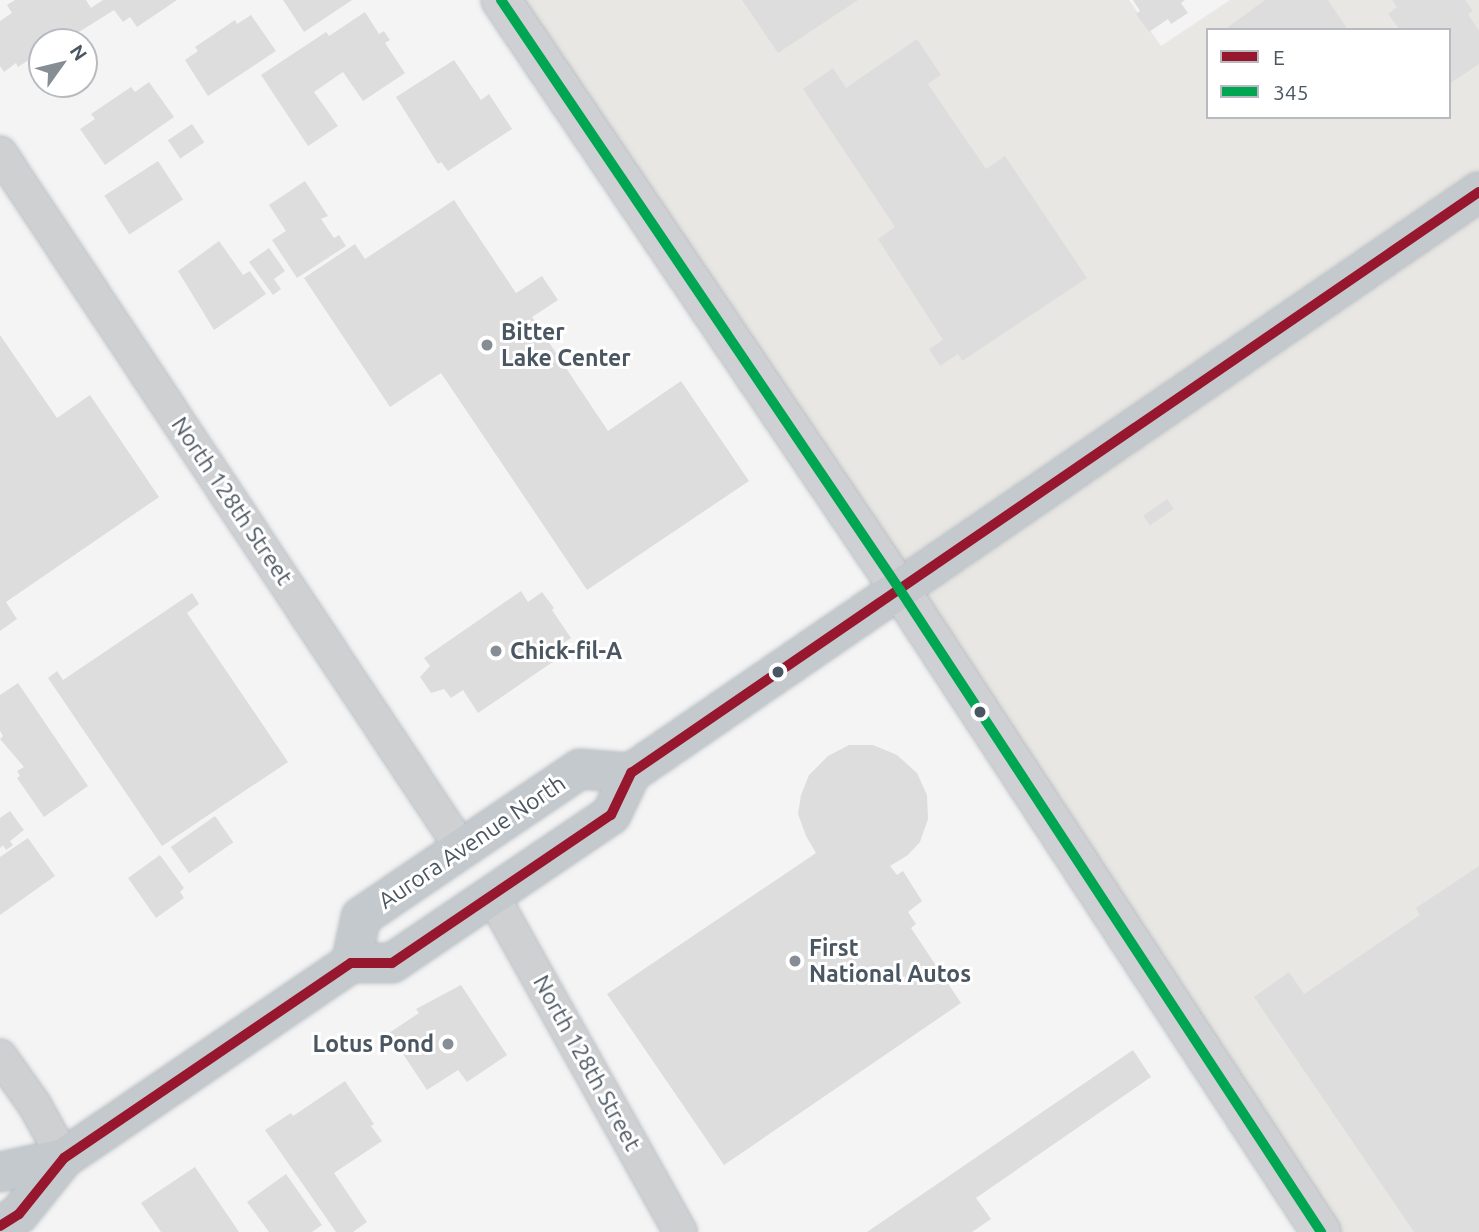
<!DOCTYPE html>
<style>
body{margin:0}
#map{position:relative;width:1479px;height:1232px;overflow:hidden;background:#f4f4f4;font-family:Ubuntu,sans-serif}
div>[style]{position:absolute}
.commercial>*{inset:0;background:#e8e7e3}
.building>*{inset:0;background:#ddddde;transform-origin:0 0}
.roads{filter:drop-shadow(0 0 2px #b9bec3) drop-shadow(0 0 2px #b9bec3)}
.minor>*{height:32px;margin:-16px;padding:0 16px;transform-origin:16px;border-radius:16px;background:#ced0d2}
.secondary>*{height:38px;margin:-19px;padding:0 19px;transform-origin:19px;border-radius:19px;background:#ced0d4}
.trunk>*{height:38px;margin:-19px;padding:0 19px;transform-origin:19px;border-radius:19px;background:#c4c9cd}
.bus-1>*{height:10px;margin:-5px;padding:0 5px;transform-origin:5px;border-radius:5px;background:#96172e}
.bus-2>*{height:10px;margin:-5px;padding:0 5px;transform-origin:5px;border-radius:5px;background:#00a651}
.dots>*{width:19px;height:19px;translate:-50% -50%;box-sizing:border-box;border:4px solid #fff;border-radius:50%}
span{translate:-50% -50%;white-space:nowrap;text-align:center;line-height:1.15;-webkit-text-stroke:6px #fff;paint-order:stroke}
.poi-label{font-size:23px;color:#4a5661;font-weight:700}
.left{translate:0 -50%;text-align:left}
.right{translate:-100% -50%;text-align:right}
.street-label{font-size:23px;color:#4a5661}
.legend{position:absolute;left:1206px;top:28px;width:245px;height:91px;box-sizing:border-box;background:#fff;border:2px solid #b7bbc0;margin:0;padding:9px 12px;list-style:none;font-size:21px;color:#4a5661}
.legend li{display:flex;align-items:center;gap:14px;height:35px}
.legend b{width:35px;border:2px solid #b7bbc0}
.north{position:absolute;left:28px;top:28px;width:70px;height:70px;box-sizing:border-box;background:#fff;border:2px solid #b7bbc0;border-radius:50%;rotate:56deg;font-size:19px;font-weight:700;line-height:28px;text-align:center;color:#4a5661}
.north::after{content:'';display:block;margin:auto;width:24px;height:32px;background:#868d94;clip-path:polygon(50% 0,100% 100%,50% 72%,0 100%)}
</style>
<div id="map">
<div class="commercial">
<i style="clip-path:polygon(evenodd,506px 0,1129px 0,1161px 46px,1230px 0,1479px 0,1479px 1232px,1321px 1232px,506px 0,1208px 30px,1449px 30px,1449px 117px,1208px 117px,1208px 30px)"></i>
</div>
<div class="building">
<i style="clip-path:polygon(15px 0,86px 0,91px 8px,103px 0,177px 0,137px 27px,130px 17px,123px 22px,114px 10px,63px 42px,42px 42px,42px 56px,35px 60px,33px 57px,18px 67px,16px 63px,4px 72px,0 66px,0 21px,12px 13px,7px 5px)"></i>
<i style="clip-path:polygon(283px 0,352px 0,304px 32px)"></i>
<i style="clip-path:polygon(742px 0,858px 0,778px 53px)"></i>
<i style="clip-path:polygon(1133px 0,1185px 0,1181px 3px,1188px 13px,1171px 24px,1168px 19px,1149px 32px,1136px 14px,1140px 11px)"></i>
<i style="clip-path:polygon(1265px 0,1328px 0,1348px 30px,1224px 30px)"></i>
<i style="clip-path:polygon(1392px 0,1465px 0,1473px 11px,1468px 14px,1479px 31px,1479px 64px,1449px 84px,1449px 30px,1400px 30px,1388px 14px,1397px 7px)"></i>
<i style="clip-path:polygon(365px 12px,379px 34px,384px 31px,390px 40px,385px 43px,405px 73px,363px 101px,343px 72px,314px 92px,338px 126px,308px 146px,261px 75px,326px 32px,329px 36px)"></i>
<i style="clip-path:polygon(251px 15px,276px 51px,208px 96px,185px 60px,198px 51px,195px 47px,235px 20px,237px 24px)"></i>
<i style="clip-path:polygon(917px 39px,941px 75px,928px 84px,986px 169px,1005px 156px,1087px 278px,962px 361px,958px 354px,940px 366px,929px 349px,943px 340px,878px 239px,895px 227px,803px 89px,833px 68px,846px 88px)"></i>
<i style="clip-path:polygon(454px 60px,481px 100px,489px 94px,512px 129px,448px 171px,441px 162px,438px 164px,396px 97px)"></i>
<i style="clip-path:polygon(149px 82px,174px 117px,105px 165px,80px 129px,95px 119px,91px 114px,131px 87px,135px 92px)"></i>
<i style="left:192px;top:124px;width:22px;height:29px;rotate:56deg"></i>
<i style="left:158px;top:161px;width:46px;height:64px;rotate:57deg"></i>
<i style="clip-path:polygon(305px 181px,328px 216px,321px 219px,334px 238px,339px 235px,346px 246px,297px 278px,272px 240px,286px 231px,269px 205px)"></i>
<i style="clip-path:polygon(454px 200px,516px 293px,542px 276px,558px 300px,532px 317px,608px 431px,681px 381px,749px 481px,587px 590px,441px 373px,390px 407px,304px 278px,355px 244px,365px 259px)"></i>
<i style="clip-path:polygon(219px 241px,243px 275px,250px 271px,266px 294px,214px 330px,178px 271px)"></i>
<i style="clip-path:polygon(269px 248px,285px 271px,274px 279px,281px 289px,273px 295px,249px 262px)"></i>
<i style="clip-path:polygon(0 335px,57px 418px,90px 395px,159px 497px,6px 602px,17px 619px,0 631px)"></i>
<i style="left:1167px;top:499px;width:12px;height:29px;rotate:55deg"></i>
<i style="clip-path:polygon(521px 591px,528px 602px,542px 592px,554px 608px,552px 610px,571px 638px,557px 647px,563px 655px,478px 713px,463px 690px,451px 698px,444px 689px,431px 693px,420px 677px,430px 666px,424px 658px)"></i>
<i style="clip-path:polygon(192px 593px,199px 604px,187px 613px,288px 762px,162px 846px,48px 678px,57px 671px,63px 680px)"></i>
<i style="clip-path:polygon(18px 683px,88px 786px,44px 817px,17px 778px,20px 776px,17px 771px,24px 767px,0 739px,3px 736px,0 731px,0 695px)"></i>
<i style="clip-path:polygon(849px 745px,873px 745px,897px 755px,917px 773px,927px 795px,928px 819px,920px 842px,908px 855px,890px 866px,897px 875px,903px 871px,922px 901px,908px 912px,916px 924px,911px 928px,961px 1003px,724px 1165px,607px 994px,816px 853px,806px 836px,798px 814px,801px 795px,809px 775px,828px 756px)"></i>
<i style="clip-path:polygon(10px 811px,24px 830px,10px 841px,13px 845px,6px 850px,3px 845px,0 848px,0 818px)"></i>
<i style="left:215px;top:816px;width:32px;height:54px;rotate:55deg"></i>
<i style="clip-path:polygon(28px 838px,55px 876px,0 915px,0 857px)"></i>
<i style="clip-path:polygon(160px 855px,184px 888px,180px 892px,184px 898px,156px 918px,128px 878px)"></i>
<i style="clip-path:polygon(1479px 866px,1479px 1232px,1414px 1232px,1254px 997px,1289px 972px,1304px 994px,1420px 915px,1416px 908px)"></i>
<i style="clip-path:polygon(461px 985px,507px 1055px,467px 1082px,458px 1070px,427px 1090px,389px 1033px,419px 1013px,416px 1009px)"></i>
<i style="clip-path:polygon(1133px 1050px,1151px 1077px,976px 1198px,991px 1219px,972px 1232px,867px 1232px)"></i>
<i style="clip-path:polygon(345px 1081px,374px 1124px,371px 1126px,382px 1141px,334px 1173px,367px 1222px,353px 1232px,336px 1232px,265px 1130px,291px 1113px,293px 1116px)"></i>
<i style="clip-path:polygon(195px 1167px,239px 1232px,161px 1232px,141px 1203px)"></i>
<i style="clip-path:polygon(286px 1174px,322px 1225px,312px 1232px,269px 1232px,247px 1202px)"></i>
</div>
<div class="roads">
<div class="minor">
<i style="left:0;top:153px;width:835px;rotate:56.42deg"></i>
<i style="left:492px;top:895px;width:386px;rotate:60.8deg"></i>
<i style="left:0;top:1056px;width:59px;rotate:54.7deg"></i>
<i style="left:34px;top:1104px;width:62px;rotate:60.9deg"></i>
</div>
<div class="secondary">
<i style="left:501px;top:0;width:712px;rotate:55.93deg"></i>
<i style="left:900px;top:590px;width:768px;rotate:56.74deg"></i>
</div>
<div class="trunk">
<i style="left:351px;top:963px;width:47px;rotate:-77.7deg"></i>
<i style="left:361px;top:917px;width:94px;rotate:-34.2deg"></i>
<i style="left:439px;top:864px;width:170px;rotate:-34deg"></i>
<i style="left:580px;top:769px;width:51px;rotate:4.5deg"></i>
<i style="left:0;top:1172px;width:66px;rotate:-12.3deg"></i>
<i style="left:0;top:1226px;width:22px;rotate:-32deg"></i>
<i style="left:19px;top:1214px;width:72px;rotate:-51.2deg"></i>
<i style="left:64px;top:1158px;width:347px;rotate:-34.2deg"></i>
<i style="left:351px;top:963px;width:41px"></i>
<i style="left:392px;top:963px;width:264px;rotate:-34.1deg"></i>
<i style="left:611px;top:815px;width:47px;rotate:-64.5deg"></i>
<i style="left:631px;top:773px;width:1028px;rotate:-34.42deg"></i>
</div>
</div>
<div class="bus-1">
<i style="left:0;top:1226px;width:22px;rotate:-32deg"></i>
<i style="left:19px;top:1214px;width:72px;rotate:-51.2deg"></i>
<i style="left:64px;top:1158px;width:347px;rotate:-34.2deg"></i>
<i style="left:351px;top:963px;width:41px"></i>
<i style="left:392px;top:963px;width:264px;rotate:-34.1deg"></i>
<i style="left:611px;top:815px;width:47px;rotate:-64.5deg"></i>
<i style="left:631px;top:773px;width:1028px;rotate:-34.42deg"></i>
</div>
<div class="bus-2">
<i style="left:501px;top:0;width:712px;rotate:55.93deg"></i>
<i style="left:900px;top:590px;width:768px;rotate:56.74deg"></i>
</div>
<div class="dots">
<i style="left:487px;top:345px;background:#868d94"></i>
<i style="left:496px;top:651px;background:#868d94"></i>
<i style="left:778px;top:672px;background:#4a5661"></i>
<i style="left:980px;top:712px;background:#4a5661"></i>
<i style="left:795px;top:961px;background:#868d94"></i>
<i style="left:448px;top:1044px;background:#868d94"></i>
</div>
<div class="poi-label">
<span class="left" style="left:501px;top:345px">Bitter<br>Lake Center</span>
<span class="left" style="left:510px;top:651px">Chick-fil-A</span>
<span class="left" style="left:809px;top:961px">First<br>National Autos</span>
<span class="right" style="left:434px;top:1044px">Lotus Pond</span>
</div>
<div class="street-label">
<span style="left:232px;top:501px;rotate:56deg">North 128th Street</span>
<span style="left:472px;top:842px;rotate:-34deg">Aurora Avenue North</span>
<span style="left:587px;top:1063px;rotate:61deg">North 128th Street</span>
</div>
<ul class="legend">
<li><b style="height:9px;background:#96172e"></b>E</li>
<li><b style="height:9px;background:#00a651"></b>345</li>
</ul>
<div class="north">N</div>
</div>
